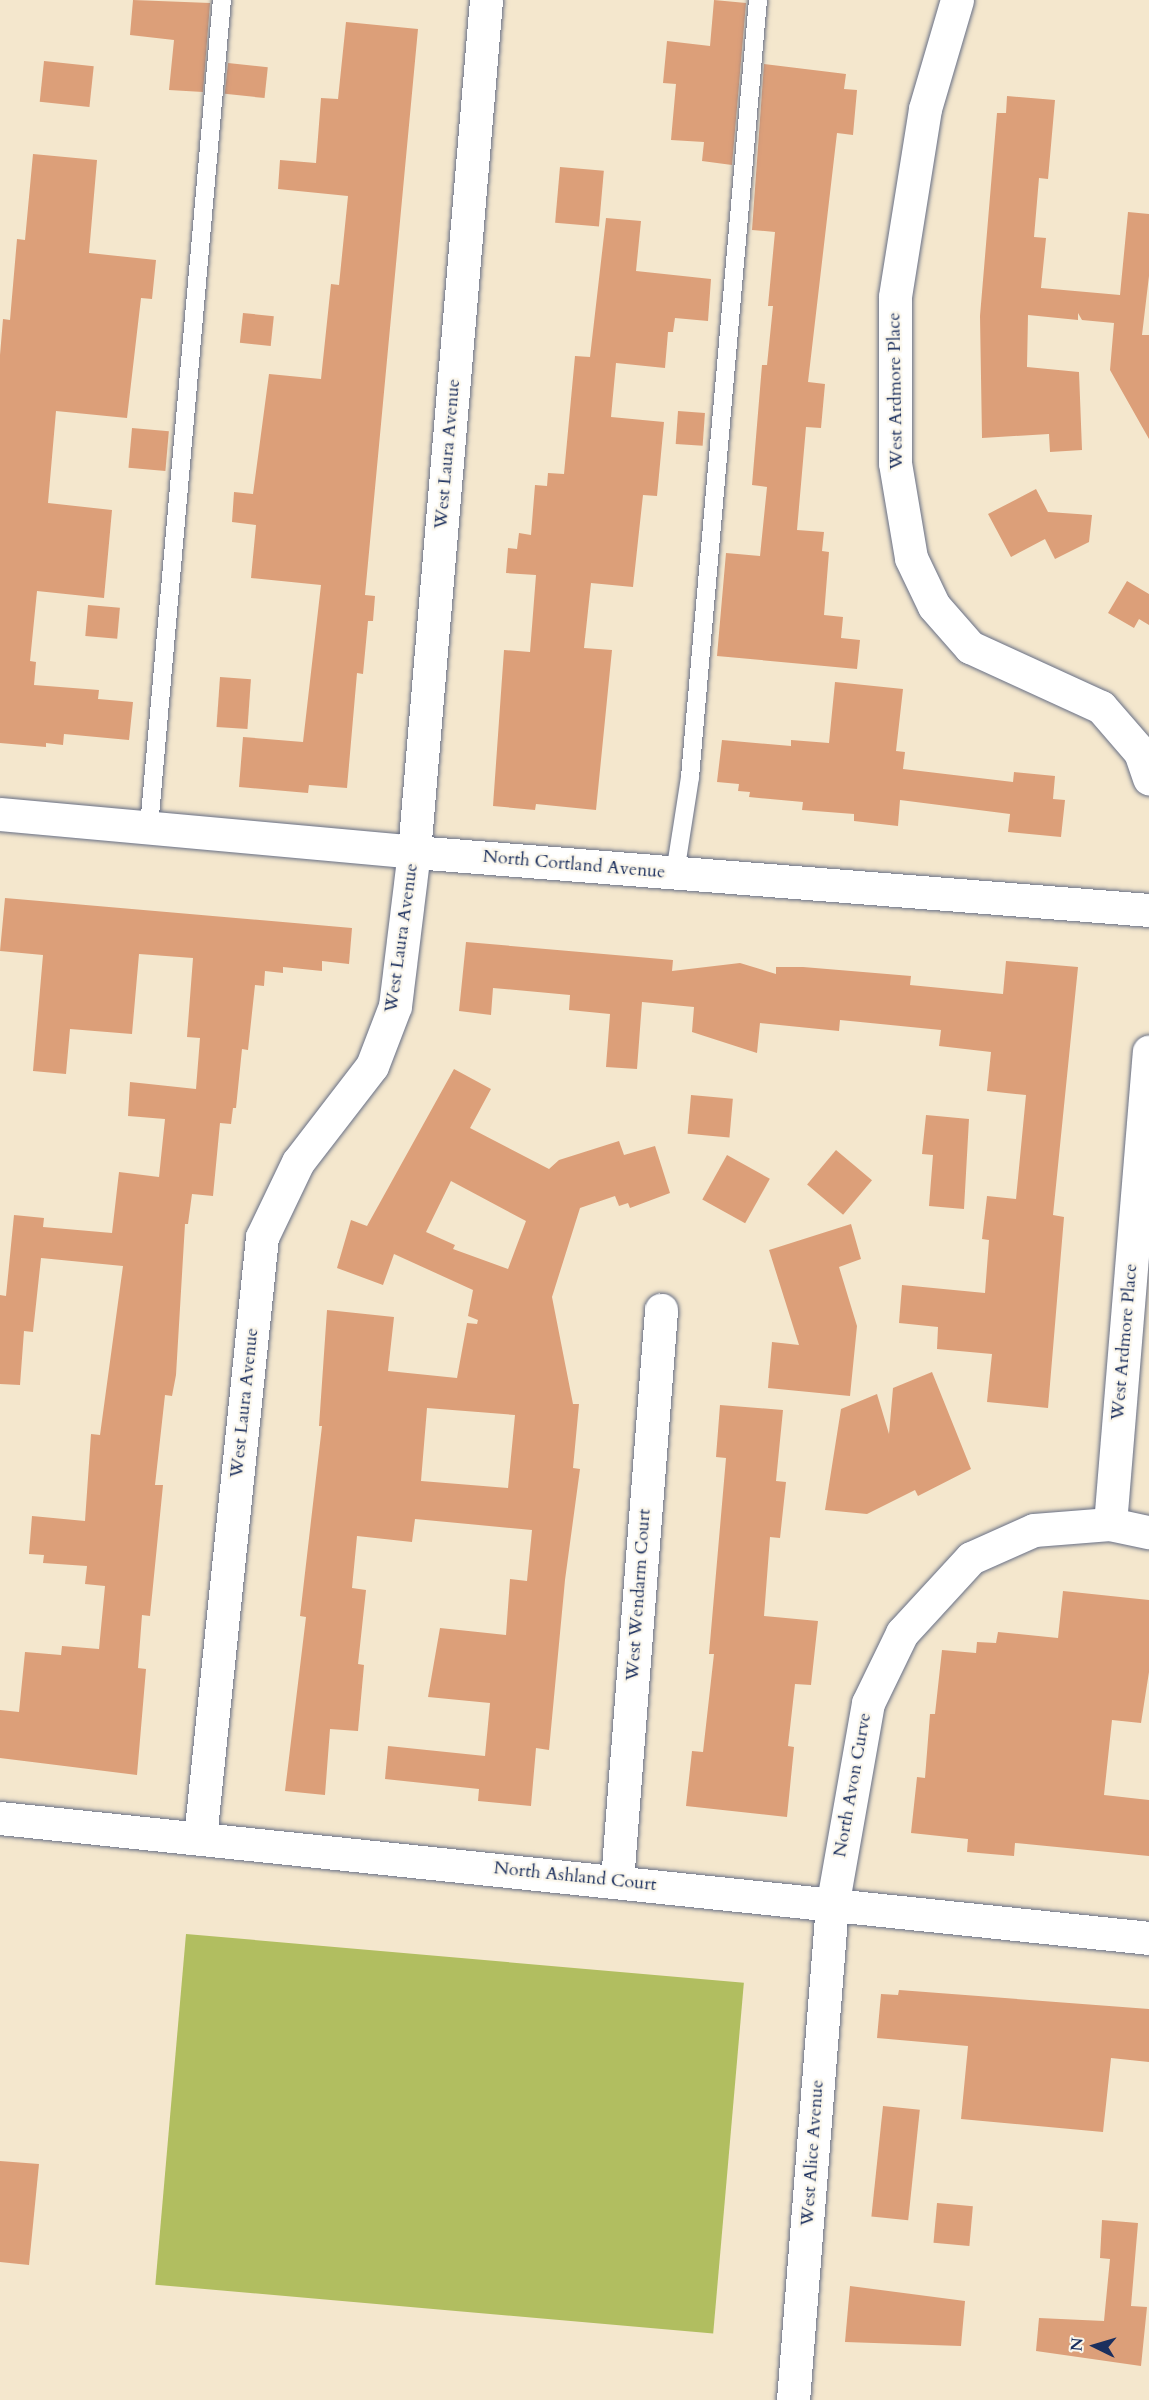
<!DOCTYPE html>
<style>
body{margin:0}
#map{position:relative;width:1149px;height:2400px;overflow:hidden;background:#f4e7cd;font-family:Cardo,serif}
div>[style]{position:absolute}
.green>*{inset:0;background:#b1be60;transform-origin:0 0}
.building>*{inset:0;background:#dc9f79;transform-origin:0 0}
.roads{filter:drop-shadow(0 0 2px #676f85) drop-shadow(0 0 2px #676f85)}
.service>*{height:18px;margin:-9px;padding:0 9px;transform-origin:9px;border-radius:9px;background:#fff}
.minor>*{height:33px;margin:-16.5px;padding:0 16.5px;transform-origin:16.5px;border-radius:16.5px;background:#fff}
span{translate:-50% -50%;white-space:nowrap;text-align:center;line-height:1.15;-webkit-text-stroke:4.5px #fbf7ec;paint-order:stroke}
.street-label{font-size:18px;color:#1b2f5e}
.north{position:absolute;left:1065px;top:2316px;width:60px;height:60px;-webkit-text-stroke:4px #fbf7ec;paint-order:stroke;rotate:275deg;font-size:16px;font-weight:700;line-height:24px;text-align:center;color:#1b2f5e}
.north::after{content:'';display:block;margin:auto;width:21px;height:27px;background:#1b2f5e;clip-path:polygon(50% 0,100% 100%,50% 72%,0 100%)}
</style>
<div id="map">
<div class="green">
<i style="left:186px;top:1934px;width:560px;height:352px;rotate:5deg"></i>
</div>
<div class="building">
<i style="clip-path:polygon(133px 0,210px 3px,203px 92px,169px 90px,174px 40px,130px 35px)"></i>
<i style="clip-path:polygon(714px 0,746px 3px,732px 165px,702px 161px,704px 142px,671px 140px,676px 84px,663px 83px,667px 41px,710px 46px)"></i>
<i style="clip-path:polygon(346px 22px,418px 29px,365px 595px,375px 596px,373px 621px,368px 621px,363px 674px,357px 673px,347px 788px,309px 785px,308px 793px,239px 787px,243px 737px,303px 742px,321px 585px,251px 578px,256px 525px,232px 522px,234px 492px,253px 494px,269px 374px,321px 379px,331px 284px,339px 285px,348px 196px,278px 189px,280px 160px,316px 163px,321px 98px,338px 99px)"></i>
<i style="left:44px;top:61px;width:50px;height:41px;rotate:6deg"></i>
<i style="left:228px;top:63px;width:40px;height:31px;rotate:6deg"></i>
<i style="clip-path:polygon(764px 64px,846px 74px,844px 89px,857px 90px,853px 135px,837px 133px,808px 382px,825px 384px,821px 428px,806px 427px,797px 530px,824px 532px,822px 551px,829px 552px,824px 615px,843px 617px,841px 638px,860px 640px,857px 669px,717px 656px,726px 553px,760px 556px,767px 487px,752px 485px,762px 365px,767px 365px,773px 306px,768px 306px,775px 232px,752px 230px)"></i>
<i style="clip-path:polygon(1007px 96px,1055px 100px,1048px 179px,1039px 178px,1034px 237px,1046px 238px,1041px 288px,1120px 295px,1128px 212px,1149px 214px,1149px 276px,1142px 335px,1149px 335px,1149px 439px,1110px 370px,1114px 323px,1082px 320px,1078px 313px,1078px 320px,1028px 315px,1027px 367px,1079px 372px,1082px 450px,1050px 452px,1049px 434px,982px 438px,980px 316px,997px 113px,1006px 113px)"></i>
<i style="clip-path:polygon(33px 154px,97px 160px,89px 253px,156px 260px,152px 299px,141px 298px,127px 418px,56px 411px,48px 503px,112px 510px,104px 598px,37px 591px,30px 661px,36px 662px,34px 685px,99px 690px,98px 699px,133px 702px,129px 740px,64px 734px,63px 745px,46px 743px,46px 747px,0 743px,0 355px,3px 319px,10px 320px,17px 239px,25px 240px)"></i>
<i style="left:560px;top:167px;width:44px;height:56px;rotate:5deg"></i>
<i style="clip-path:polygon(606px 218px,641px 221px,636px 271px,711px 279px,708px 321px,675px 318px,673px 332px,668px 332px,665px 368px,616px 363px,611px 417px,664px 422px,657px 496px,643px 495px,633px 587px,591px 583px,584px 648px,612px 650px,596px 810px,536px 804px,535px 810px,493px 806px,504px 650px,530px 652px,536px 575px,506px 573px,508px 548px,517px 549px,519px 533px,531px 535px,535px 485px,547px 486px,548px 473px,564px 474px,575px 356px,590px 357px)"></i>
<i style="left:243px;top:313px;width:31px;height:30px;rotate:6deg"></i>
<i style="left:678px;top:411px;width:27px;height:33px;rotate:4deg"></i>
<i style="left:132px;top:428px;width:37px;height:40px;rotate:5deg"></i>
<i style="clip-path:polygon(1036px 489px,1048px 512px,1092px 515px,1089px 542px,1055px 559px,1045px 539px,1011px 557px,988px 514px)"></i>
<i style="clip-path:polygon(1127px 581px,1149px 594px,1149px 625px,1139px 619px,1134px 628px,1108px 613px)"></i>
<i style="left:88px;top:605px;width:32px;height:31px;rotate:5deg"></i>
<i style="left:220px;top:677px;width:31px;height:50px;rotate:4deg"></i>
<i style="clip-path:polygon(835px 682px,903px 689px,896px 751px,905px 752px,903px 769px,1013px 782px,1014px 772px,1055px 776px,1053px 799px,1065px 800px,1061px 837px,1008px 832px,1010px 814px,900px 800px,898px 826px,854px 821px,854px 814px,802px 810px,803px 802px,749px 797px,750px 792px,738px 791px,739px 784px,717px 782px,722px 740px,791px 746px,791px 740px,829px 743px)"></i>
<i style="clip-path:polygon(5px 898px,352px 928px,349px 964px,322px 961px,322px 971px,283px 967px,283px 973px,265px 971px,264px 986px,255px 985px,248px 1050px,242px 1049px,236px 1108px,233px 1108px,231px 1124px,220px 1123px,213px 1196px,192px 1194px,188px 1224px,185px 1224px,176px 1375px,172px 1396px,165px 1395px,155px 1485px,163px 1485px,150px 1616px,142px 1615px,138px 1668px,146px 1669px,137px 1775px,0 1758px,0 1710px,19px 1712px,25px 1652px,61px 1655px,62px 1646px,99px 1649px,105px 1586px,85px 1584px,87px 1566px,43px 1563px,44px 1555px,29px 1554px,32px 1516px,85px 1521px,91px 1434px,100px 1435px,123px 1266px,41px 1258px,33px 1332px,24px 1331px,20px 1385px,0 1384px,0 1295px,6px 1296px,14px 1215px,44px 1218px,43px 1227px,112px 1233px,119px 1172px,159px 1177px,165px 1119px,128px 1116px,130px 1082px,196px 1089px,200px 1038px,187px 1037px,193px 958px,139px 954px,132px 1034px,70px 1029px,66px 1074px,33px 1071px,43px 955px,0 951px)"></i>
<i style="clip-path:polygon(466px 942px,673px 960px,672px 971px,740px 963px,776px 974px,776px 967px,803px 967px,911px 976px,910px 985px,1003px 994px,1006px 961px,1078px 967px,1053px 1215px,1064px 1217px,1048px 1408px,987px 1402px,992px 1354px,937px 1349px,938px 1327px,899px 1323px,902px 1285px,985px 1293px,989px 1240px,982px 1239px,987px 1196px,1016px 1199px,1026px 1095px,987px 1091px,991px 1052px,939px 1046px,941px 1030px,840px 1020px,839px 1031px,760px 1023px,757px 1053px,692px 1032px,694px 1007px,642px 1002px,637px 1069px,606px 1067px,610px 1014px,569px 1010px,570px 995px,493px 988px,491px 1015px,459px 1011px)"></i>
<i style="clip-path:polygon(evenodd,454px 1069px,491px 1089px,470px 1128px,549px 1169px,559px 1160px,619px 1141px,624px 1155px,655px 1146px,670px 1193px,630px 1208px,628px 1203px,619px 1206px,615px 1196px,580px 1208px,552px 1297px,573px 1404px,579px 1404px,573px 1468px,580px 1469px,565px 1580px,549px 1750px,536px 1748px,531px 1806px,478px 1801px,479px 1789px,385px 1779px,388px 1746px,485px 1756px,490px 1703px,428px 1697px,440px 1628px,506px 1635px,510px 1579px,527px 1581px,532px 1530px,415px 1519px,412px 1542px,357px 1536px,352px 1588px,366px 1590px,358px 1664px,364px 1665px,358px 1731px,330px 1729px,325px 1795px,285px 1791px,306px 1617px,300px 1616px,322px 1426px,319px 1426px,327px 1310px,394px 1317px,388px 1371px,457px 1378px,467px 1323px,477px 1324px,478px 1320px,468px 1316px,473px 1290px,394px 1254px,383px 1285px,337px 1268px,351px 1220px,367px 1226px,454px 1069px,451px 1181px,526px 1221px,508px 1269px,453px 1249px,455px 1245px,426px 1232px,451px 1181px,454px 1069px,427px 1408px,515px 1415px,508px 1488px,421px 1481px,427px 1408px)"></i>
<i style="left:691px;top:1095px;width:42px;height:39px;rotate:5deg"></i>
<i style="clip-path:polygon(926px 1115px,969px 1119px,964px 1209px,929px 1206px,933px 1155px,922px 1154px)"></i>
<i style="left:836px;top:1150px;width:47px;height:45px;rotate:40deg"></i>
<i style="left:727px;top:1155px;width:49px;height:51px;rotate:29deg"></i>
<i style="clip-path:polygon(851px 1224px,861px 1259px,839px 1267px,857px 1326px,850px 1396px,768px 1388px,772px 1342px,799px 1345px,769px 1250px)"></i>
<i style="clip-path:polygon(932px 1372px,971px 1469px,918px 1496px,915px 1490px,867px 1514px,825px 1510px,841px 1409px,877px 1394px,889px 1434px,893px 1388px)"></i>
<i style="clip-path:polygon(720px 1405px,783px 1410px,776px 1481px,786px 1482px,780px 1538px,770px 1537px,764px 1616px,818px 1621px,811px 1685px,795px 1684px,788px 1746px,794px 1747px,787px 1817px,686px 1806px,692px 1751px,703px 1752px,714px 1654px,709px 1654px,726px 1458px,716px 1457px)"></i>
<i style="clip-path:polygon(1063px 1591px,1149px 1600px,1149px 1672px,1141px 1723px,1112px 1720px,1104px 1795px,1149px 1800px,1149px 1856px,1015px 1843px,1014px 1856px,967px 1852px,968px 1839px,911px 1833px,917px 1777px,925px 1778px,930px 1714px,935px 1714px,942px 1650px,976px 1653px,977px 1642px,996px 1643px,998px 1632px,1058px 1638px)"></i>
<i style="clip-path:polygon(899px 1990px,1149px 2009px,1149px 2062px,1111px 2058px,1103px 2132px,961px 2119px,968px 2046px,877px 2038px,881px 1994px,898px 1995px)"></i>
<i style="left:883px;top:2106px;width:37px;height:111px;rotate:6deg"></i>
<i style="clip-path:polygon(0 2161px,39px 2164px,29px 2265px,0 2262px)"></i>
<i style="left:937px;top:2203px;width:36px;height:40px;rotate:5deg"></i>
<i style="clip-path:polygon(1102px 2220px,1138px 2223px,1131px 2306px,1147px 2307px,1141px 2366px,1036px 2351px,1039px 2318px,1104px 2321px,1110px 2259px,1100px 2258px)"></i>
<i style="clip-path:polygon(850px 2286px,965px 2301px,961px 2346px,845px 2342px)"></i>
</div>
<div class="roads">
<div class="service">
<i style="left:149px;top:827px;width:830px;rotate:-84.96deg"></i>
<i style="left:675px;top:873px;width:97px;rotate:-81.1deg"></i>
<i style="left:690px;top:777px;width:780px;rotate:-85deg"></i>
</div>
<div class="minor">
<i style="left:957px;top:0;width:114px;rotate:106.4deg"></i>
<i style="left:925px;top:109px;width:190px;rotate:99.1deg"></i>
<i style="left:895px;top:297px;width:166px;rotate:90deg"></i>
<i style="left:895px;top:463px;width:96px;rotate:80.4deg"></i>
<i style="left:911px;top:558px;width:53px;rotate:64.4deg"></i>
<i style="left:934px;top:606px;width:55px;rotate:48.7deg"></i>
<i style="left:970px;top:647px;width:144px;rotate:24.6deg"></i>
<i style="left:1101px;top:707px;width:60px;rotate:49.1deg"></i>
<i style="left:1140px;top:752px;width:28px;rotate:71deg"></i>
<i style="left:0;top:814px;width:416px;rotate:5.2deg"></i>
<i style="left:414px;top:852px;width:737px;rotate:4.51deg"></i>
<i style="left:1110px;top:1524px;width:474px;rotate:-85.3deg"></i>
<i style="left:0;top:1818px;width:1155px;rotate:5.96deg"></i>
<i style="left:200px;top:1838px;width:604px;rotate:-84.11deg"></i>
<i style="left:262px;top:1237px;width:83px;rotate:-64.4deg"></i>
<i style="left:298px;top:1162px;width:121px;rotate:-52.4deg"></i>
<i style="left:372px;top:1066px;width:64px;rotate:-69deg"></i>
<i style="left:395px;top:1006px;width:155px;rotate:-83deg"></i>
<i style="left:414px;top:852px;width:855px;rotate:-85.17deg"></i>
<i style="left:617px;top:1881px;width:573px;rotate:-85.59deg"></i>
<i style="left:793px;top:2400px;width:495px;rotate:-85.5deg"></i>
<i style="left:832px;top:1907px;width:207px;rotate:-80deg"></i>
<i style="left:868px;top:1703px;width:78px;rotate:-64.1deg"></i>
<i style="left:902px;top:1633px;width:102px;rotate:-47.4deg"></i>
<i style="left:971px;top:1558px;width:69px;rotate:-24deg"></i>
<i style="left:1034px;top:1530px;width:76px;rotate:-4.5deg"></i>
<i style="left:1110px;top:1524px;width:40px;rotate:12deg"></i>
</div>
</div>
<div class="street-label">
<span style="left:896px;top:391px;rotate:-91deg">West Ardmore Place</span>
<span style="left:448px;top:454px;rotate:-85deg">West Laura Avenue</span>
<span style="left:574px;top:865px;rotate:5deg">North Cortland Avenue</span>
<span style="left:402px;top:938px;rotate:-82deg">West Laura Avenue</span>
<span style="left:1125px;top:1342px;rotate:-85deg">West Ardmore Place</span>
<span style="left:245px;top:1403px;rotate:-84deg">West Laura Avenue</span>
<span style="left:639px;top:1595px;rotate:-86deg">West Wendarm Court</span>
<span style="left:853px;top:1785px;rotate:-80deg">North Avon Curve</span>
<span style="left:575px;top:1877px;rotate:6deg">North Ashland Court</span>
<span style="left:813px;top:2153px;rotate:-86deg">West Alice Avenue</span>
</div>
<div class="north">N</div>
</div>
